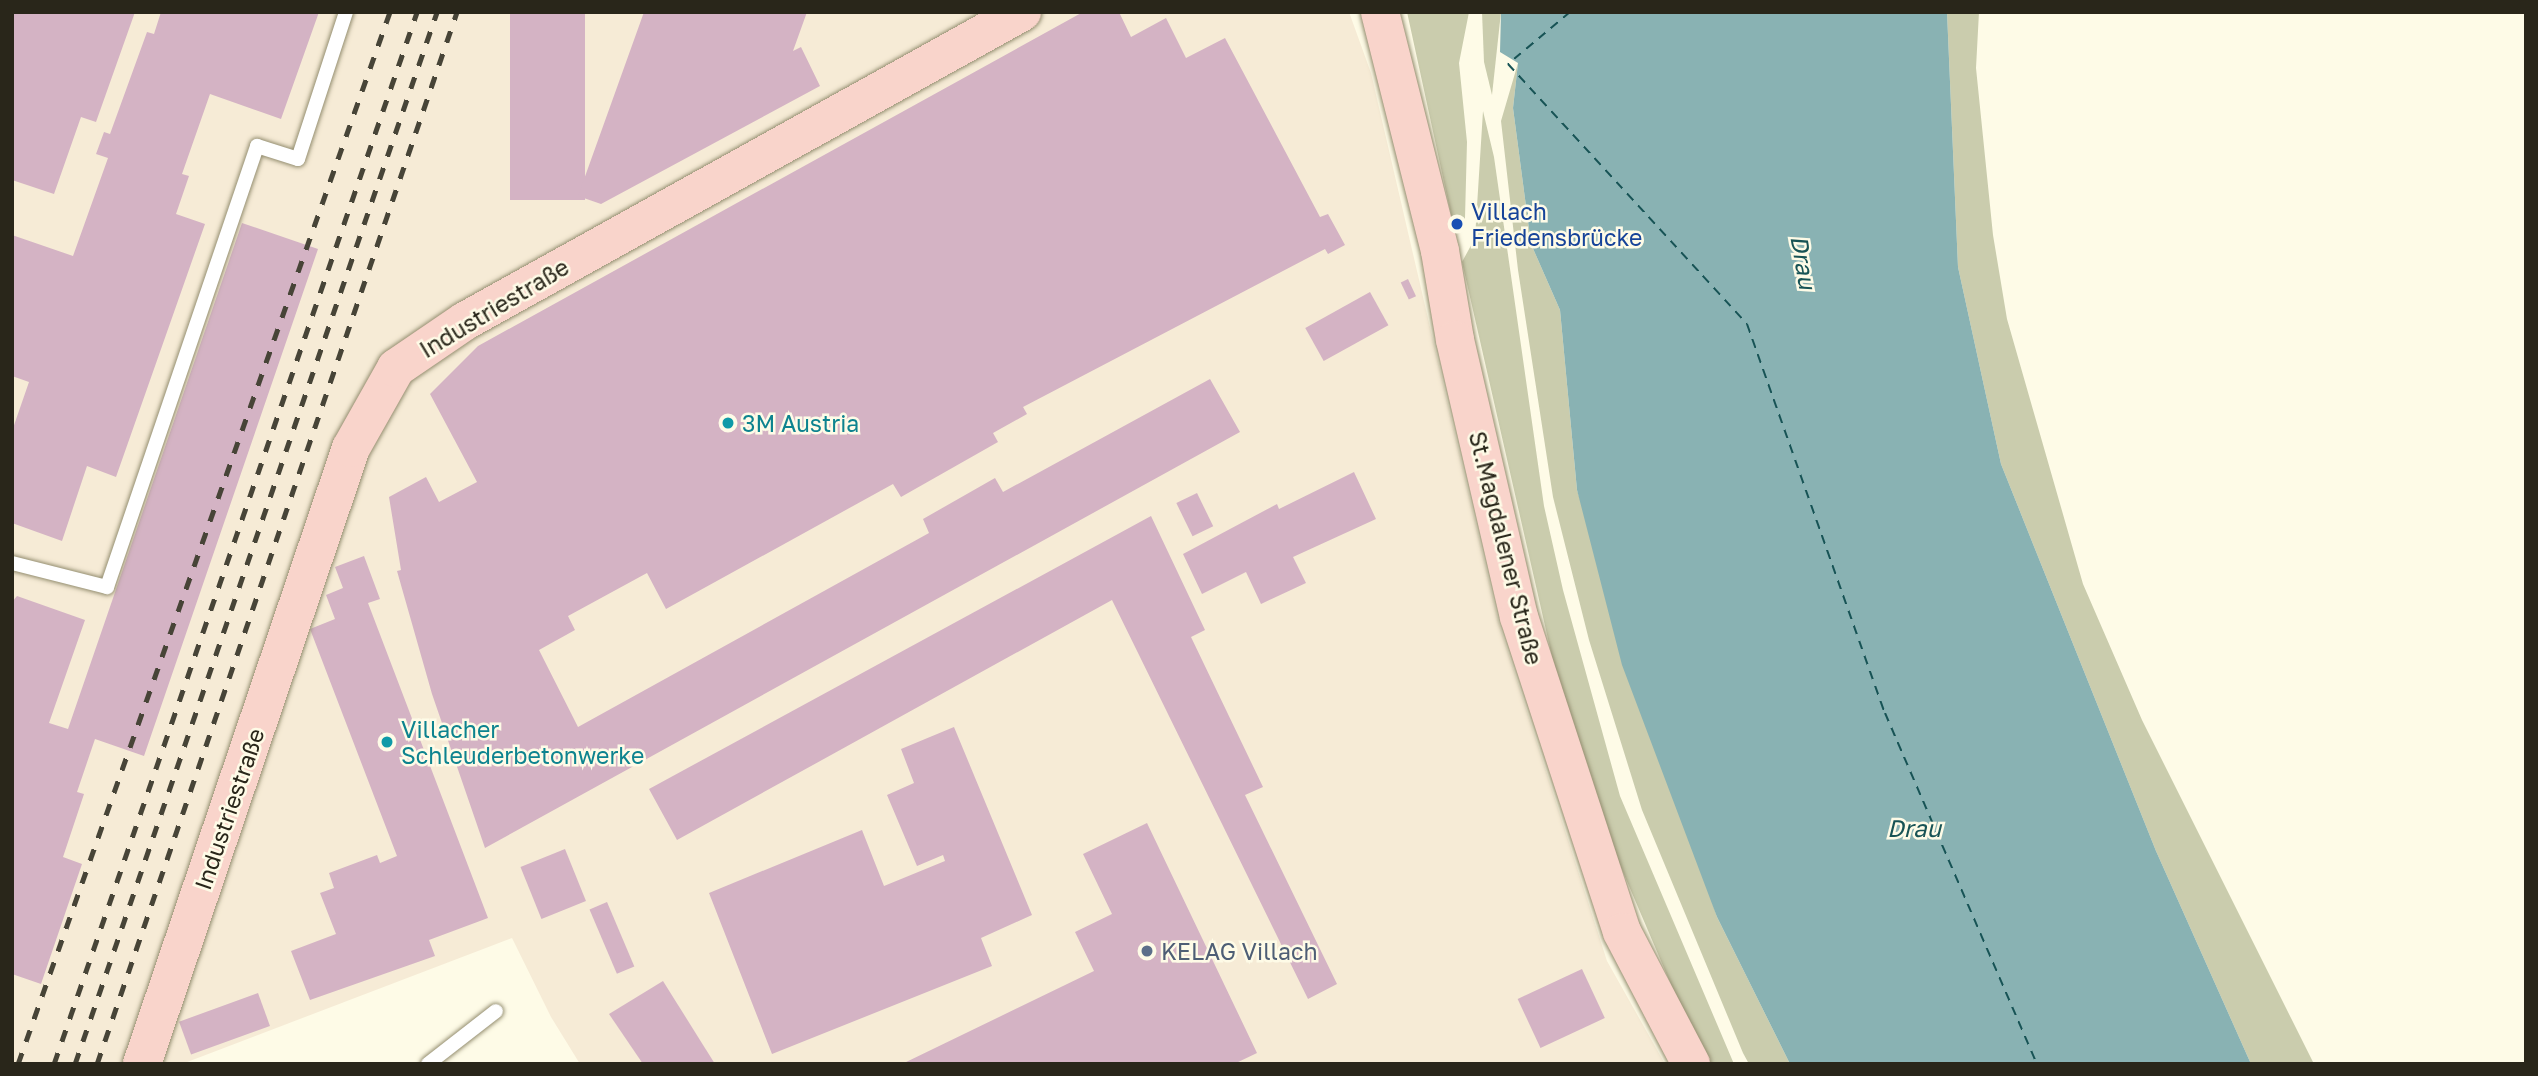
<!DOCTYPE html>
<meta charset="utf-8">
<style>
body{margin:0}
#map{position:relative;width:2538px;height:1076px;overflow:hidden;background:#fefbe7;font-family:"Golos Text",sans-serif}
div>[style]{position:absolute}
.industrial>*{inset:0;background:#f6ebd6}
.green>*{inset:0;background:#caccad}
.water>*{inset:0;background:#89b2b3}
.ferry>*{height:2px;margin-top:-1px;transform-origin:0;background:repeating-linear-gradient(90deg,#175355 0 9px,transparent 0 16px)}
.building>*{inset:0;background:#d4b3c4;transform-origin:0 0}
.roads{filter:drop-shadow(0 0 2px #948e70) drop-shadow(0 0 2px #948e70)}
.lane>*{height:14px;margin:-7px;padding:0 7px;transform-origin:7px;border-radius:7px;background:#fff}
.secondary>*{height:38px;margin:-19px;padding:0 19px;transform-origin:19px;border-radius:19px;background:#f9d4cb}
.rail>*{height:5px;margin-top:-2.5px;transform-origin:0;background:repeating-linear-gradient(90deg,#474437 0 12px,transparent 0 24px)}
.dots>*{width:19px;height:19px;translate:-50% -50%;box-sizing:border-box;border:4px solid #fefbe7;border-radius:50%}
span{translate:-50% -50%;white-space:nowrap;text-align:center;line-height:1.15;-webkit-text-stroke:5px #fefbe7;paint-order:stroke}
.transit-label{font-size:23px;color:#164399}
.left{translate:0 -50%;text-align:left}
.street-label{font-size:23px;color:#29261a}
.culture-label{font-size:23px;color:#0d838f}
.service-label{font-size:23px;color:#4e5e75}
.water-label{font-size:24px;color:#175355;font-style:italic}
.frame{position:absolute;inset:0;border:14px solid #29261a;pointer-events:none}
</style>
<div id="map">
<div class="industrial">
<i style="clip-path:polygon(12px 12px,1349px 12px,1371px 73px,1499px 624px,1607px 961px,1665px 1064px,580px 1064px,551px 1017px,512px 938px,182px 1064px,12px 1064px)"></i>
</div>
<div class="green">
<i style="clip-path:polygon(1407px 12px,1469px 12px,1459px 63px,1467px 142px,1465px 218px,1459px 231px,1454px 228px)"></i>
<i style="clip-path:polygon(1482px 12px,1501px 12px,1492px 95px,1484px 62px)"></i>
<i style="clip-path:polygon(1947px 12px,1979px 12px,1976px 68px,1993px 235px,2007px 319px,2083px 584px,2142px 720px,2314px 1064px,2251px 1064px,2156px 851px,2001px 464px,1958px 267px)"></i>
<i style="clip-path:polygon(1518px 63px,1513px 108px,1531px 244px,1560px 310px,1577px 490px,1717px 917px,1790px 1064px,1749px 1064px,1743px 1053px,1642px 810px,1589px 640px,1553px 497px,1518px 270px,1501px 121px)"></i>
<i style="clip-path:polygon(1483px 111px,1494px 157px,1544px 506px,1563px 590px,1620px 796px,1734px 1064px,1705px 1064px,1588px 790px,1564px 709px,1462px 262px,1475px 238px)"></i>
</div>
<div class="water">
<i style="clip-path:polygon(1501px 12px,1947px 12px,1958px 267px,2001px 464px,2156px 851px,2251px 1064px,1790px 1064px,1717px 917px,1622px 665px,1577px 490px,1560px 310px,1531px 244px,1513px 108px,1518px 63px,1500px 52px)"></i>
</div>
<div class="ferry">
<i style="left:1570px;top:12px;width:81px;rotate:140deg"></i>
<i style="left:1508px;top:64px;width:353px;rotate:47.4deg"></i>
<i style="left:1747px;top:324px;width:413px;rotate:70.5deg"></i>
<i style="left:1885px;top:713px;width:382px;rotate:66.6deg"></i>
</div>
<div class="building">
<i style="clip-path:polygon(12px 12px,135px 12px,96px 122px,81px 117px,54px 194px,12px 180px)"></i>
<i style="clip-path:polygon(161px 12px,319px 12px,281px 119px,210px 94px,182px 174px,189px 176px,176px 214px,205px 224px,116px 477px,87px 466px,62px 541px,12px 523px,12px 431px,29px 382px,12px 376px,12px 235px,73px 256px,108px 158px,96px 154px,104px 132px,110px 134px,147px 32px,154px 34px)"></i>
<i style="left:510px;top:12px;width:75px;height:188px"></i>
<i style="clip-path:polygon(644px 12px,807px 12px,793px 51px,801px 47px,820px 86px,601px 204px,578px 196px)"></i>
<i style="clip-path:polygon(1083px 12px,1119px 12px,1131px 37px,1166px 18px,1186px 58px,1225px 38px,1320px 217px,1328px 214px,1345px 245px,1328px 254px,1325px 249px,1023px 407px,1027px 414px,993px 433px,998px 442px,901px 497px,893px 484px,666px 609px,647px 573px,568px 616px,575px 630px,539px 650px,578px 727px,929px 533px,923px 519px,995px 478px,1003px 492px,1210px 379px,1240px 432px,485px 848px,432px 694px,397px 571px,401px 570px,389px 497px,426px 477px,439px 502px,477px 482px,430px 394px,478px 346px)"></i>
<i style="clip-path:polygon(242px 223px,318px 249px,144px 756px,95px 739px,77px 792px,84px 794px,63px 857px,82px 864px,41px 984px,12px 974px,12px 602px,17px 596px,85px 620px,49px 723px,68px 729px)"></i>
<i style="left:1408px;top:279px;width:19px;height:8px;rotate:65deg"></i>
<i style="left:1370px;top:292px;width:38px;height:74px;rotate:61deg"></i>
<i style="clip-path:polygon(1354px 472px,1376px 519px,1293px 557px,1306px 583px,1261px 604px,1246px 572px,1202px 594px,1183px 554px,1277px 504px,1279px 509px)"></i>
<i style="left:1197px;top:493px;width:37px;height:23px;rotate:64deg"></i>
<i style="clip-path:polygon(1151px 516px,1205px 630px,1191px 637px,1263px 787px,1245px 795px,1337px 984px,1308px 999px,1112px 600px,677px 840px,649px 789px)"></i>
<i style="clip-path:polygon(364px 556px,380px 599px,368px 603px,488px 918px,429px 940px,435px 956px,310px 1000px,291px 951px,336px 934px,320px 893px,334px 888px,329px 873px,377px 855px,380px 863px,397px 856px,310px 629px,335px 619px,326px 595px,343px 588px,335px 567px)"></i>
<i style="clip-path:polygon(954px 727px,1032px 915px,981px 938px,992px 966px,772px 1054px,709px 893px,862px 830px,884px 886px,945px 861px,943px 855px,917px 866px,887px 795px,914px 783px,901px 749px)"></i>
<i style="clip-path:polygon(1147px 823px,1257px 1053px,1234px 1064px,902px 1064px,1094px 971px,1075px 932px,1112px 914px,1083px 854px)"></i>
<i style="left:565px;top:849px;width:56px;height:48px;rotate:68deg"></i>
<i style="left:607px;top:902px;width:70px;height:19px;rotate:67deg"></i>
<i style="left:1582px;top:969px;width:54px;height:71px;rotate:65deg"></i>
<i style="clip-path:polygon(663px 981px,715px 1064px,643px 1064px,609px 1014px)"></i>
<i style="left:258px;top:993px;width:35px;height:84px;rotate:70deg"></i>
</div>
<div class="roads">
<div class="lane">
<i style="left:12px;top:563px;width:98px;rotate:14.2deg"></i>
<i style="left:107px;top:587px;width:466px;rotate:-71.2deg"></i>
<i style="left:257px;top:146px;width:43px;rotate:17.6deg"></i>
<i style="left:298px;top:159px;width:155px;rotate:-71.9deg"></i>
<i style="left:428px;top:1064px;width:86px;rotate:-37.9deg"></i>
</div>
<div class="secondary">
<i style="left:1380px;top:12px;width:246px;rotate:75.9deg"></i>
<i style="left:1440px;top:251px;width:90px;rotate:80.4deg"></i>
<i style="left:1455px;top:340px;width:284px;rotate:77deg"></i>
<i style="left:1519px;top:617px;width:331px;rotate:71.9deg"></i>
<i style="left:1622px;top:932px;width:149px;rotate:62.4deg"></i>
<i style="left:142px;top:1064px;width:650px;rotate:-71.26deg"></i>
<i style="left:351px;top:448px;width:92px;rotate:-60.6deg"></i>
<i style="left:396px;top:368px;width:83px;rotate:-34.3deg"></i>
<i style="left:465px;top:321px;width:637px;rotate:-29.02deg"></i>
</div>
</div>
<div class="rail">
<i style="left:18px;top:1064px;width:1116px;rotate:-70.53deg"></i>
<i style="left:54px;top:1064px;width:1113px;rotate:-70.96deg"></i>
<i style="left:75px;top:1064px;width:1113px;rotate:-71.01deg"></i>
<i style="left:97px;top:1064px;width:1112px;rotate:-71.11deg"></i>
</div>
<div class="dots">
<i style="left:1457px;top:224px;background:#1a4fb4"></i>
<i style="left:728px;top:423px;background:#0f9aa8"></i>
<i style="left:387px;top:742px;background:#0f9aa8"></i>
<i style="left:1147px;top:951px;background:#5c6f8a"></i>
</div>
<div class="transit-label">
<span class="left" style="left:1471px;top:224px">Villach<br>Friedensbrücke</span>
</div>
<div class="street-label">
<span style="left:494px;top:308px;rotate:-31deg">Industriestraße</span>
<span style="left:1506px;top:548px;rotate:76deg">St.Magdalener Straße</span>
<span style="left:229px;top:809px;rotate:-71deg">Industriestraße</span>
</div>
<div class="culture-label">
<span class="left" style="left:742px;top:423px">3M Austria</span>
<span class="left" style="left:401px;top:742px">Villacher<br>Schleuderbetonwerke</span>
</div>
<div class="service-label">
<span class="left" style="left:1161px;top:951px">KELAG Villach</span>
</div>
<div class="water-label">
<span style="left:1804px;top:262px;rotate:80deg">Drau</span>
<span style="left:1914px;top:828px">Drau</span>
</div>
<div class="frame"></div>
</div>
